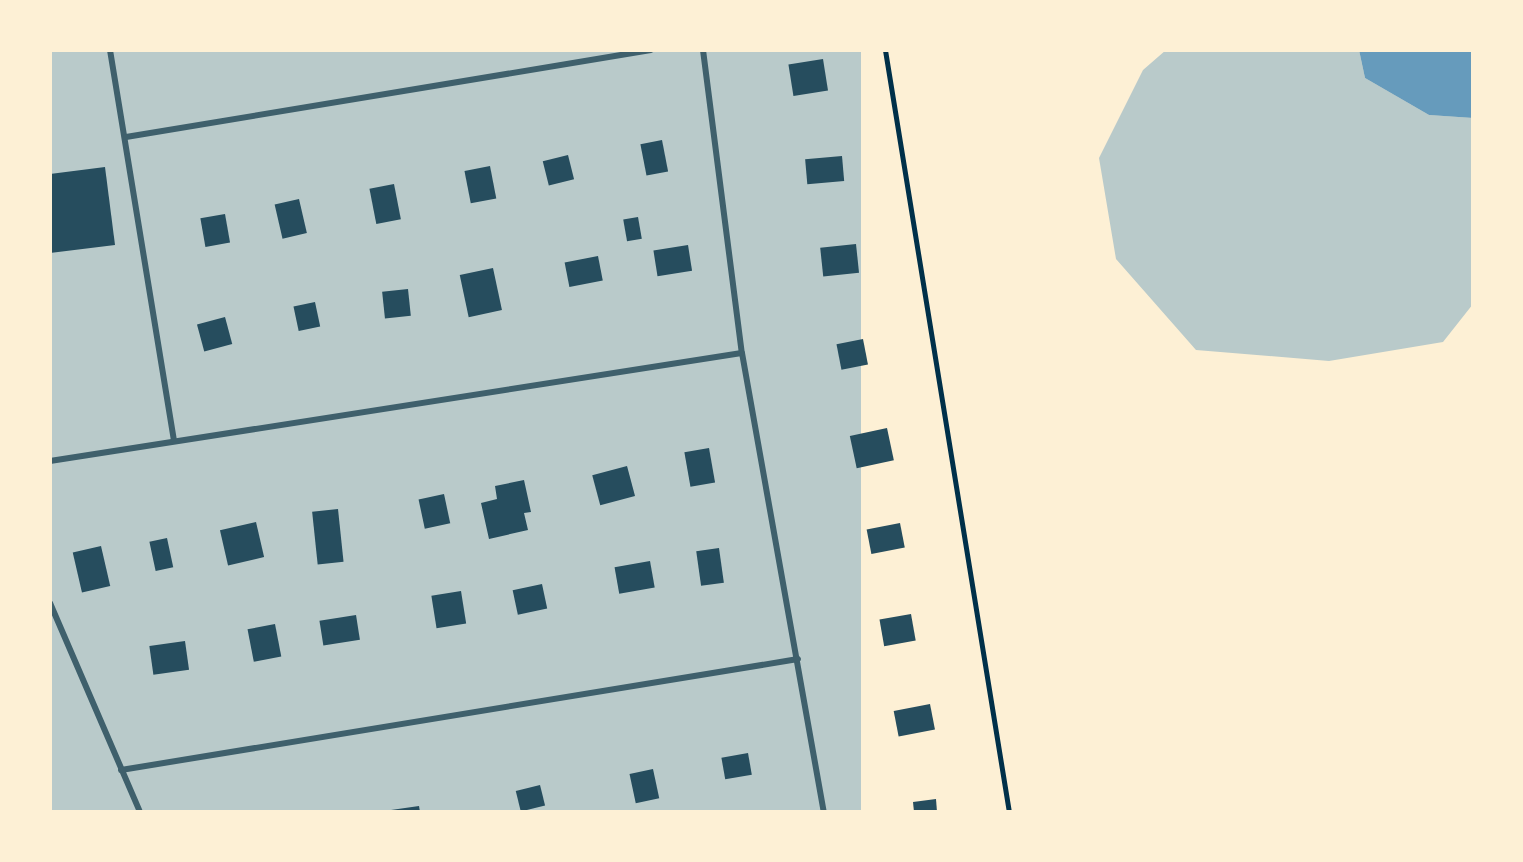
<!DOCTYPE html>
<style>
body{margin:0}
#map{position:relative;width:1523px;height:862px;overflow:hidden;background:#fdf0d5;font-family:Rubik,sans-serif}
div>[style]{position:absolute}
.green>*{inset:0;background:#b9caca;transform-origin:0 0}
.water>*{inset:0;background:#669bbc}
.building>*{inset:0;background:#264d5e;transform-origin:0 0}
.path>*{height:5px;margin:-2.5px;padding:0 2.5px;transform-origin:2.5px;border-radius:2.5px;background:#003049}
.service>*{height:6px;margin:-3px;padding:0 3px;transform-origin:3px;border-radius:3px;background:#3f606c}
span{translate:-50% -50%;white-space:nowrap;text-align:center;line-height:1.15;-webkit-text-stroke:6px #fdf0d5;paint-order:stroke}
.frame{position:absolute;inset:0;border:52px solid #fdf0d5;pointer-events:none}
</style>
<div id="map">
<div class="green">
<i style="left:50px;top:50px;width:811px;height:762px"></i>
<i style="clip-path:polygon(1166px 50px,1359px 50px,1365px 78px,1429px 115px,1473px 118px,1473px 304px,1443px 342px,1329px 361px,1196px 350px,1116px 259px,1099px 158px,1143px 70px)"></i>
</div>
<div class="water">
<i style="clip-path:polygon(1359px 50px,1473px 50px,1473px 118px,1429px 115px,1365px 78px)"></i>
</div>
<div class="building">
<i style="left:823px;top:59px;width:32px;height:35px;rotate:81deg"></i>
<i style="left:662px;top:140px;width:32px;height:22px;rotate:79deg"></i>
<i style="left:568px;top:155px;width:25px;height:26px;rotate:76deg"></i>
<i style="left:842px;top:156px;width:25px;height:37px;rotate:85deg"></i>
<i style="left:490px;top:166px;width:33px;height:26px;rotate:79deg"></i>
<i style="clip-path:polygon(105px 167px,115px 245px,50px 253px,50px 174px)"></i>
<i style="left:394px;top:184px;width:36px;height:25px;rotate:79deg"></i>
<i style="left:299px;top:199px;width:35px;height:25px;rotate:77deg"></i>
<i style="left:225px;top:214px;width:29px;height:25px;rotate:80deg"></i>
<i style="left:638px;top:217px;width:22px;height:15px;rotate:80deg"></i>
<i style="left:856px;top:244px;width:29px;height:36px;rotate:84deg"></i>
<i style="left:688px;top:245px;width:26px;height:35px;rotate:81deg"></i>
<i style="left:598px;top:256px;width:25px;height:34px;rotate:79deg"></i>
<i style="left:493px;top:268px;width:43px;height:34px;rotate:78deg"></i>
<i style="left:408px;top:289px;width:27px;height:26px;rotate:84deg"></i>
<i style="left:315px;top:302px;width:25px;height:22px;rotate:78deg"></i>
<i style="left:225px;top:317px;width:28px;height:29px;rotate:75deg"></i>
<i style="left:863px;top:339px;width:26px;height:27px;rotate:79deg"></i>
<i style="left:887px;top:428px;width:33px;height:38px;rotate:78deg"></i>
<i style="left:709px;top:448px;width:35px;height:25px;rotate:80deg"></i>
<i style="left:627px;top:466px;width:31px;height:36px;rotate:75deg"></i>
<i style="clip-path:polygon(524px 480px,531px 512px,524px 513px,528px 530px,489px 539px,481px 503px,497px 499px,495px 486px)"></i>
<i style="left:444px;top:494px;width:30px;height:26px;rotate:78deg"></i>
<i style="left:338px;top:509px;width:53px;height:26px;rotate:84deg"></i>
<i style="left:256px;top:522px;width:36px;height:37px;rotate:77deg"></i>
<i style="left:900px;top:523px;width:25px;height:34px;rotate:79deg"></i>
<i style="left:167px;top:538px;width:30px;height:18px;rotate:78deg"></i>
<i style="left:101px;top:546px;width:41px;height:29px;rotate:77deg"></i>
<i style="left:719px;top:548px;width:35px;height:23px;rotate:82deg"></i>
<i style="left:650px;top:561px;width:27px;height:36px;rotate:80deg"></i>
<i style="left:542px;top:584px;width:25px;height:30px;rotate:78deg"></i>
<i style="left:461px;top:591px;width:33px;height:30px;rotate:81deg"></i>
<i style="left:911px;top:614px;width:27px;height:32px;rotate:80deg"></i>
<i style="left:356px;top:615px;width:25px;height:37px;rotate:81deg"></i>
<i style="left:275px;top:624px;width:33px;height:28px;rotate:79deg"></i>
<i style="left:185px;top:641px;width:29px;height:36px;rotate:82deg"></i>
<i style="left:930px;top:704px;width:26px;height:37px;rotate:79deg"></i>
<i style="left:748px;top:753px;width:22px;height:27px;rotate:80deg"></i>
<i style="left:653px;top:769px;width:30px;height:24px;rotate:78deg"></i>
<i style="left:540px;top:785px;width:21px;height:25px;rotate:76deg"></i>
<i style="clip-path:polygon(936px 799px,937px 812px,914px 812px,913px 802px)"></i>
<i style="clip-path:polygon(419px 806px,420px 812px,391px 812px,391px 810px)"></i>
</div>
<div class="path">
<i style="left:885px;top:50px;width:772px;rotate:80.76deg"></i>
</div>
<div class="service">
<i style="left:110px;top:50px;width:395px;rotate:80.7deg"></i>
<i style="left:703px;top:50px;width:305px;rotate:82.7deg"></i>
<i style="left:742px;top:353px;width:466px;rotate:79.9deg"></i>
<i style="left:126px;top:137px;width:532px;rotate:-9.41deg"></i>
<i style="left:50px;top:461px;width:700px;rotate:-8.87deg"></i>
<i style="left:50px;top:603px;width:228px;rotate:66.7deg"></i>
<i style="left:121px;top:770px;width:686px;rotate:-9.31deg"></i>
</div>
<div class="frame"></div>
</div>
